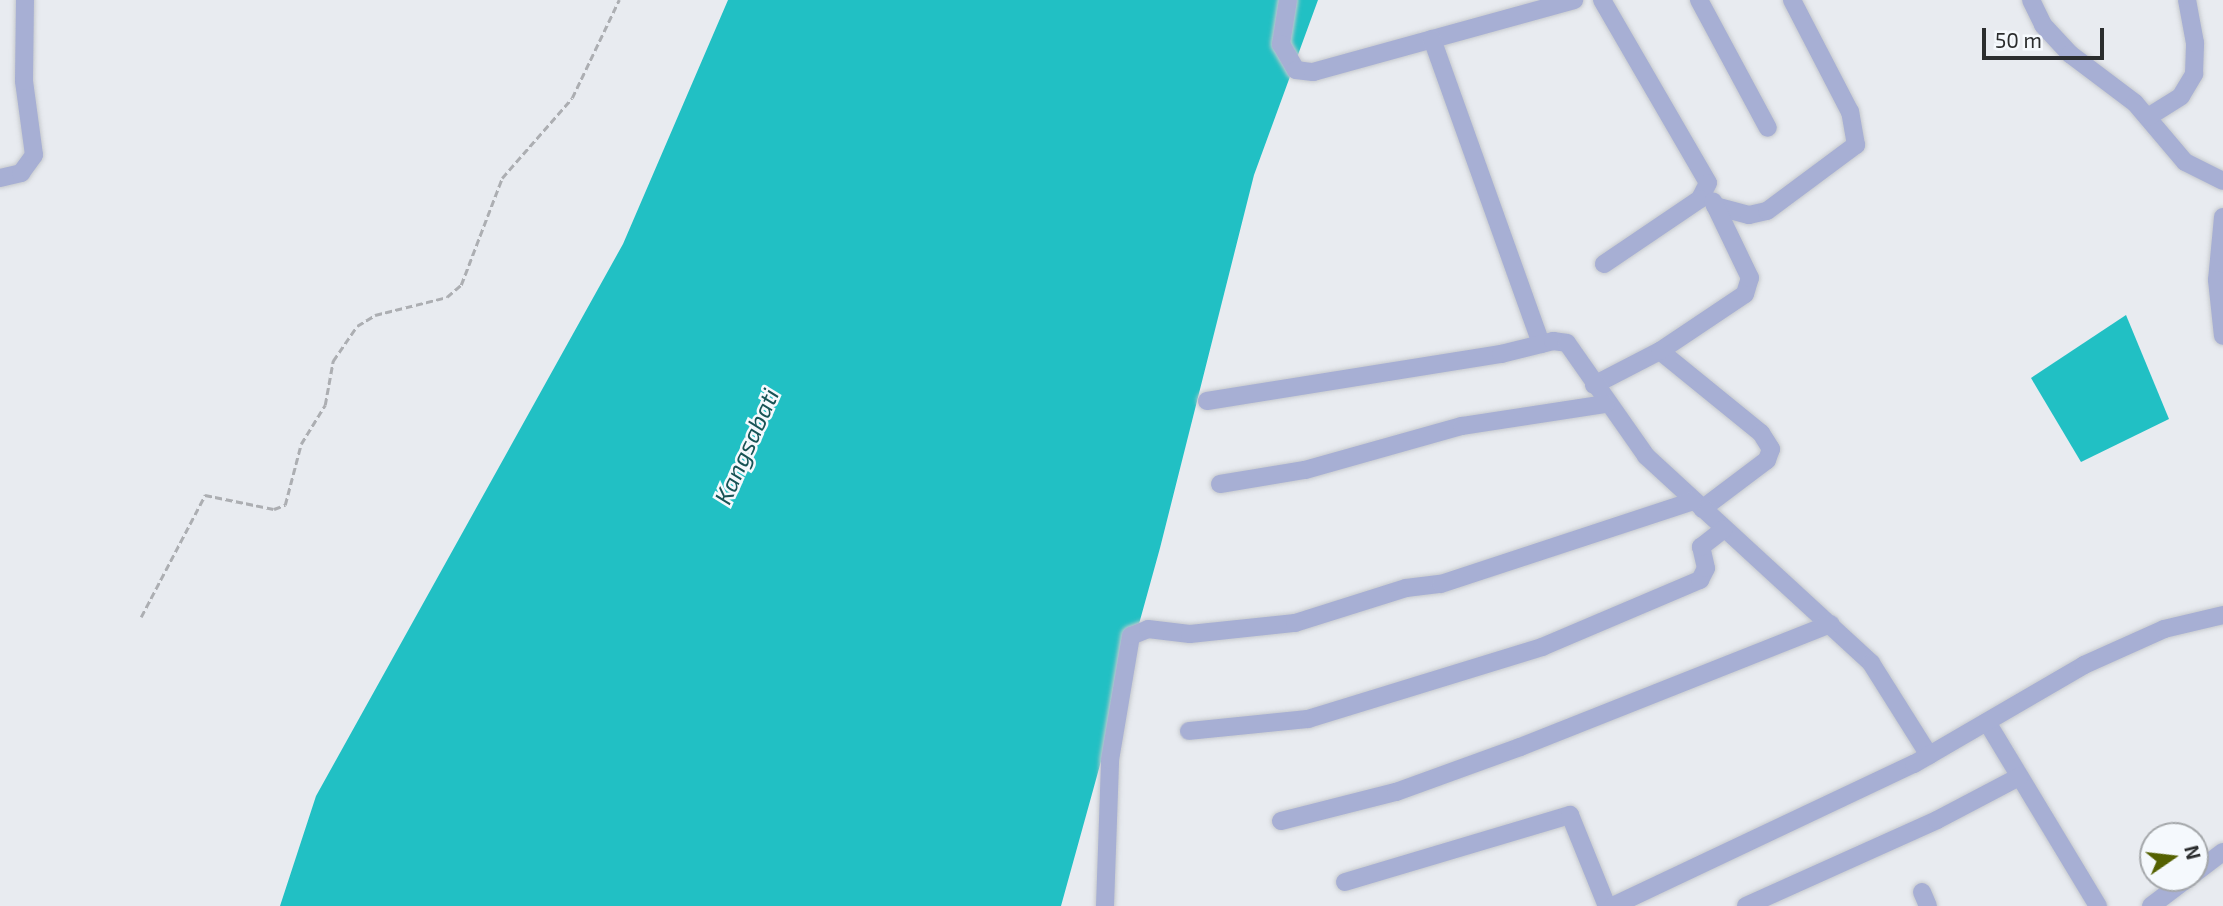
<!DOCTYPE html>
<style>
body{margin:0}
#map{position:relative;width:2223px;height:906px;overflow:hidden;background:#e8ebf0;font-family:"Exo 2",sans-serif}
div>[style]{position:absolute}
.water>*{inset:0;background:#21c0c4}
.path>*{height:2.5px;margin-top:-1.25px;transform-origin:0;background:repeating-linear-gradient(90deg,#acaeb2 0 7px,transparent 0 10.5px)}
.roads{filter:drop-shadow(0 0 2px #c6c9cd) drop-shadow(0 0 2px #c6c9cd)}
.minor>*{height:18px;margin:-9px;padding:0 9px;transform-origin:9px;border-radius:9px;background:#a7afd4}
span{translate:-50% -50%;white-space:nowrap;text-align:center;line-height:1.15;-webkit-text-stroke:5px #f5f9fd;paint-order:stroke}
.water-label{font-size:24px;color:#175355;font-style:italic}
.north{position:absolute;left:2139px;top:822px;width:70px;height:70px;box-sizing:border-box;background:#f5f9fd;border:2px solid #a4a7aa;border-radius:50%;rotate:76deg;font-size:19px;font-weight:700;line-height:28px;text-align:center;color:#2b2d2e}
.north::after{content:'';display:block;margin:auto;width:24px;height:32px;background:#546101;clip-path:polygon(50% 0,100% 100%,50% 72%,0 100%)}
.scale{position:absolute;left:1982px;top:28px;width:122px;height:32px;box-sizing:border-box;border:4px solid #2b2d2e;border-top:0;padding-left:9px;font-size:21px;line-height:24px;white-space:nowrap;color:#2b2d2e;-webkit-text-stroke:5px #f5f9fd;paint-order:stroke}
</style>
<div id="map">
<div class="water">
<i style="clip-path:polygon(728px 0,1318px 0,1254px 175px,1160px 548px,1061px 906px,280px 906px,316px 796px,623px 244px)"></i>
<i style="clip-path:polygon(2126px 315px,2169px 419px,2081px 462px,2031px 378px)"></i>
</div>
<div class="path">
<i style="left:141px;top:617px;width:138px;rotate:-62.3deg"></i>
<i style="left:205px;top:495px;width:70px;rotate:11.5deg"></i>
<i style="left:274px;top:509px;width:12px;rotate:-20deg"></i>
<i style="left:285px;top:505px;width:63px;rotate:-75.3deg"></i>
<i style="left:301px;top:444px;width:46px;rotate:-58.4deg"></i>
<i style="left:325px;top:405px;width:45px;rotate:-79.7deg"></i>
<i style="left:333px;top:361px;width:42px;rotate:-55.6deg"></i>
<i style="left:357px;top:326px;width:21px;rotate:-31deg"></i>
<i style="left:375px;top:315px;width:74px;rotate:-14deg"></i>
<i style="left:447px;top:297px;width:18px;rotate:-41deg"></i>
<i style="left:461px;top:285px;width:115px;rotate:-69deg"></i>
<i style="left:502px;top:178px;width:106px;rotate:-48.8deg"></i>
<i style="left:572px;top:98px;width:109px;rotate:-64.4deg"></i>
</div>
<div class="roads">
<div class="minor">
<i style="left:1288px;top:0;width:45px;rotate:99deg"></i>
<i style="left:1281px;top:44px;width:30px;rotate:60deg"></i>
<i style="left:1296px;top:70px;width:17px;rotate:7deg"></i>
<i style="left:1313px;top:72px;width:271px;rotate:-15.4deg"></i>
<i style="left:1602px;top:0;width:211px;rotate:59.9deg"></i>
<i style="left:1708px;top:183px;width:18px;rotate:117deg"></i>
<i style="left:1700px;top:199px;width:116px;rotate:145.9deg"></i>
<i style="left:1699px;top:0;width:145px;rotate:61.7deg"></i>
<i style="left:2031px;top:0;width:28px;rotate:64deg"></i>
<i style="left:2043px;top:25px;width:40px;rotate:47deg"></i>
<i style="left:2070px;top:54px;width:81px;rotate:37deg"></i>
<i style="left:2135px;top:103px;width:77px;rotate:49.7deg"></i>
<i style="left:2185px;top:162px;width:42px;rotate:26.6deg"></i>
<i style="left:1432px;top:39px;width:324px;rotate:70.3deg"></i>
<i style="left:2148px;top:117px;width:39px;rotate:-32deg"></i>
<i style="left:2181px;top:96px;width:26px;rotate:-59deg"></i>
<i style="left:2194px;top:74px;width:31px;rotate:-88deg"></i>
<i style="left:2195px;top:43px;width:44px;rotate:-100.5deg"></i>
<i style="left:0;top:178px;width:22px;rotate:-13deg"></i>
<i style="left:21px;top:173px;width:22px;rotate:-54deg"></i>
<i style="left:34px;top:155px;width:75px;rotate:-97.7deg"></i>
<i style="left:24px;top:81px;width:81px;rotate:-89.3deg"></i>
<i style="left:1715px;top:206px;width:35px;rotate:15deg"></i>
<i style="left:1749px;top:215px;width:18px;rotate:-13deg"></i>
<i style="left:1767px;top:211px;width:111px;rotate:-36.6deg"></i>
<i style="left:1856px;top:145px;width:34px;rotate:-100deg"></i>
<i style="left:1850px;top:112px;width:126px;rotate:-117.4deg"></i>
<i style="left:2223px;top:217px;width:63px;rotate:95.4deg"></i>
<i style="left:2217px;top:280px;width:56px;rotate:83.9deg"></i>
<i style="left:1660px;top:351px;width:130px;rotate:39.1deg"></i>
<i style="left:1761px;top:433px;width:19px;rotate:58deg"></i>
<i style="left:1771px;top:449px;width:12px;rotate:110deg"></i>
<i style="left:1767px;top:460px;width:81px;rotate:143deg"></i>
<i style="left:1594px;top:385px;width:74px;rotate:-27.3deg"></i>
<i style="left:1660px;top:351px;width:102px;rotate:-33.8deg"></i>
<i style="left:1745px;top:294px;width:17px;rotate:-73deg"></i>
<i style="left:1750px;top:278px;width:85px;rotate:-115.7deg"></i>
<i style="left:1207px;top:401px;width:298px;rotate:-9.1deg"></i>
<i style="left:1501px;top:354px;width:54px;rotate:-14deg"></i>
<i style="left:1553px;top:341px;width:14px;rotate:8deg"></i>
<i style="left:1567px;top:343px;width:138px;rotate:55deg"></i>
<i style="left:1646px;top:456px;width:306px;rotate:42.6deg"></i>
<i style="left:1871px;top:663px;width:109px;rotate:57.8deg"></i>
<i style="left:1220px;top:484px;width:86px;rotate:-9.4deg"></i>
<i style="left:1305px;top:470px;width:163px;rotate:-15.7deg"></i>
<i style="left:1462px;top:426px;width:145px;rotate:-8.7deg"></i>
<i style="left:1987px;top:722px;width:215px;rotate:58.9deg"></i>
<i style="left:1189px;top:731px;width:120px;rotate:-5.8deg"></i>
<i style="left:1308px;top:719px;width:245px;rotate:-17.1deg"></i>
<i style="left:1542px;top:647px;width:172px;rotate:-23deg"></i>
<i style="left:1700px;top:580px;width:13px;rotate:-63deg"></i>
<i style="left:1706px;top:568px;width:22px;rotate:-103deg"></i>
<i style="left:1701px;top:547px;width:29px;rotate:-38deg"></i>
<i style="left:1281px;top:821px;width:119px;rotate:-14.2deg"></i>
<i style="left:1396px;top:792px;width:132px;rotate:-19.9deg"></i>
<i style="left:1520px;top:747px;width:334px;rotate:-21.6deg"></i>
<i style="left:2195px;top:873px;width:35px;rotate:-37deg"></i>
<i style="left:1345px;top:882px;width:235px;rotate:-16.6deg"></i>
<i style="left:1570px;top:815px;width:98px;rotate:67.9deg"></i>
<i style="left:1922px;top:892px;width:15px;rotate:67deg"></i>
<i style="left:1105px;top:906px;width:146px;rotate:-88deg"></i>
<i style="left:1110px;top:760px;width:126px;rotate:-80.4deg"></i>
<i style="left:1131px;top:636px;width:18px;rotate:-22deg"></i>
<i style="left:1148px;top:629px;width:42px;rotate:6.8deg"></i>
<i style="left:1190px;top:634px;width:106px;rotate:-6deg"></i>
<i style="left:1295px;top:623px;width:116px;rotate:-17.5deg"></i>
<i style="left:1406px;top:588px;width:35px;rotate:-7deg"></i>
<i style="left:1441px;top:584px;width:265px;rotate:-18.2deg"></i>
<i style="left:1613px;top:906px;width:333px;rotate:-25.3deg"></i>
<i style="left:1914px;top:764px;width:197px;rotate:-30.2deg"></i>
<i style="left:2084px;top:665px;width:88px;rotate:-24.2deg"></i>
<i style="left:2164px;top:629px;width:61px;rotate:-13.3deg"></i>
<i style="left:1746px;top:906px;width:209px;rotate:-24.2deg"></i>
<i style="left:1937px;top:820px;width:93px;rotate:-27.7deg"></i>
<i style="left:2151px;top:906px;width:46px;rotate:-37.1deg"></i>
</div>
</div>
<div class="water-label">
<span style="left:746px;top:446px;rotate:-66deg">Kangsabati</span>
</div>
<div class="north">N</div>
<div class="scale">50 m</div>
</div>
